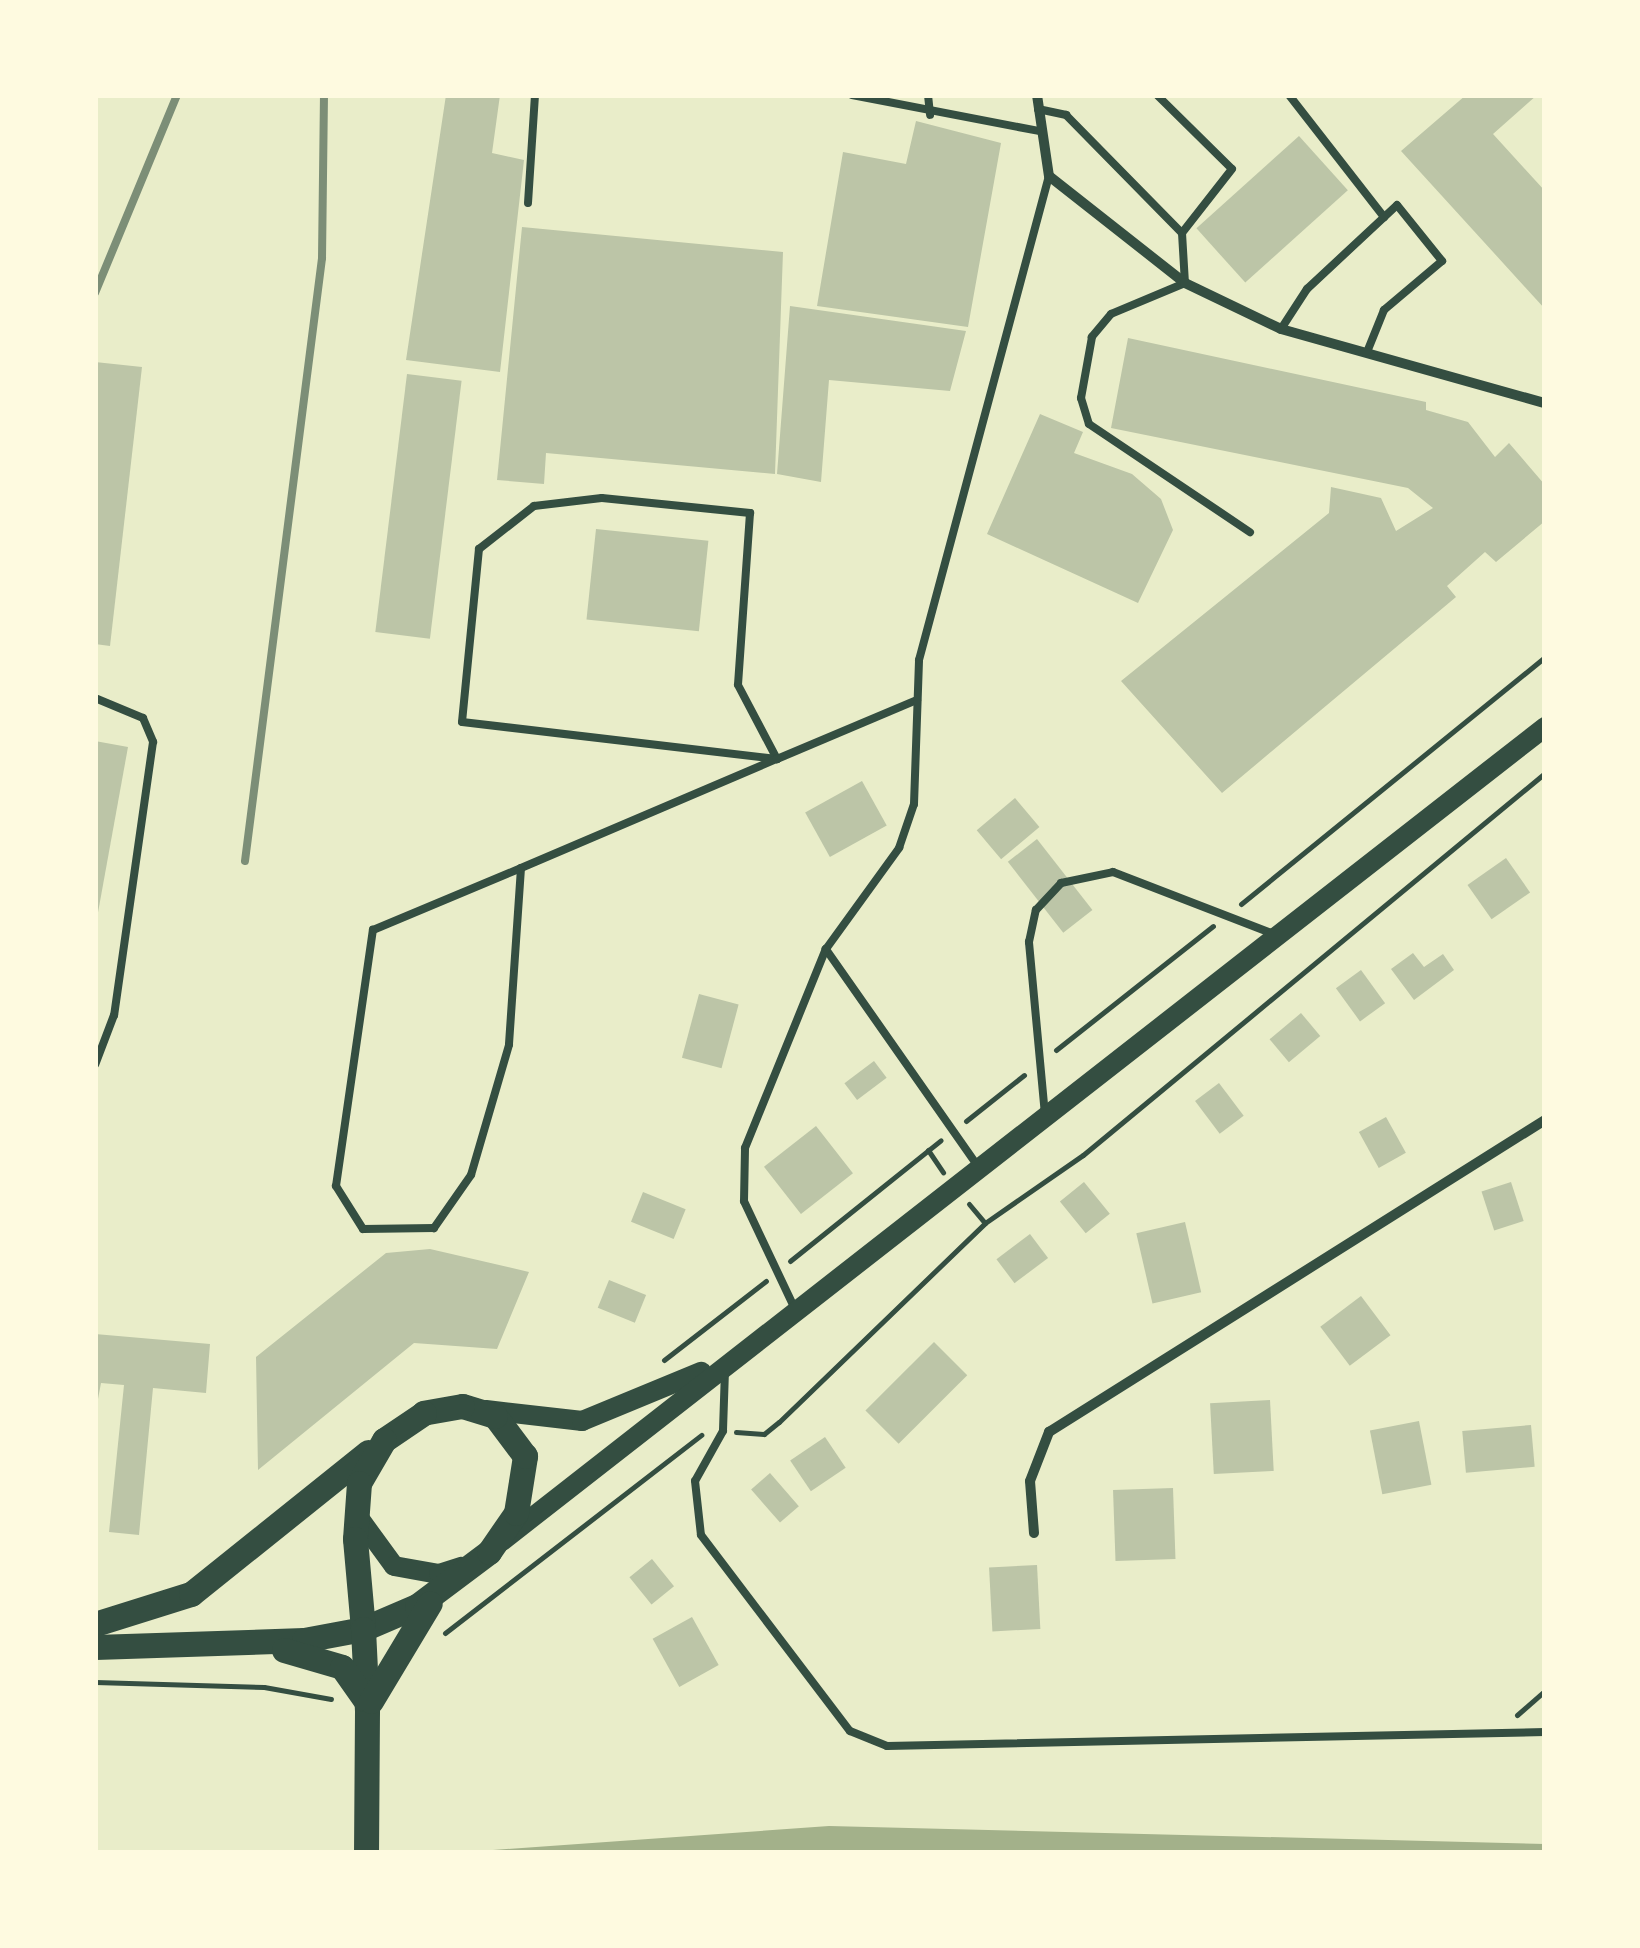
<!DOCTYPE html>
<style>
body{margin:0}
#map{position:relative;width:1640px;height:1948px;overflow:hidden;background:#e9edc9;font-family:Mulish,sans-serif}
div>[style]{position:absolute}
.water>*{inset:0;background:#a3b18a}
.building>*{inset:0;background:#bcc5a7;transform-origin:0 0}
.path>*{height:5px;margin:-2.5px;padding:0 2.5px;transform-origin:2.5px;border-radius:2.5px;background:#344e41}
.service>*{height:8px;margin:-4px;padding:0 4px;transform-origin:4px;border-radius:4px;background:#344e41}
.minor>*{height:10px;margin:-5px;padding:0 5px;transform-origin:5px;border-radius:5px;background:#344e41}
.secondary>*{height:20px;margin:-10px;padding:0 10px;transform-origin:10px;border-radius:10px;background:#344e41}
.trunk>*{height:25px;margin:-12.5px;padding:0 12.5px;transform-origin:12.5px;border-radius:12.5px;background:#344e41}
.rail>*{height:8px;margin:-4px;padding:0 4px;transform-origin:4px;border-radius:4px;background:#7c8e77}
span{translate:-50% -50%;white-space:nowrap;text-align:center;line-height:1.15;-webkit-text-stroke:9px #fefae0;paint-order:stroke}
.frame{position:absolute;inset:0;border:98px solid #fefae0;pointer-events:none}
</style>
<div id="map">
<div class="water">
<i style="clip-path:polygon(829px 1826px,1545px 1844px,1545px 1853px,452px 1853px)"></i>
</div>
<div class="building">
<i style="clip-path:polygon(446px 95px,500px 95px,492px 153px,524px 160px,500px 372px,406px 360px)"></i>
<i style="clip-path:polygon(1466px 95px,1537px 95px,1493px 134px,1545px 191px,1545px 309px,1401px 151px)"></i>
<i style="clip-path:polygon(916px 121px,1001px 143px,968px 327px,817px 306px,843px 152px,906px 164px)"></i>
<i style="left:1299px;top:136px;width:73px;height:138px;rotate:48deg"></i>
<i style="clip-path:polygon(522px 227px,783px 252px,775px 474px,546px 453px,544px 484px,497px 480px)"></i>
<i style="clip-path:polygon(790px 306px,966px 331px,950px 391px,829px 380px,821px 482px,777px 474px)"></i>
<i style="clip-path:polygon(1128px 338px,1426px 402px,1426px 410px,1468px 422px,1495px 457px,1509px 443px,1545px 485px,1545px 521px,1496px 562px,1485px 552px,1447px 586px,1456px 597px,1222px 793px,1121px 681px,1329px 513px,1331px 487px,1381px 498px,1396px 531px,1433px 508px,1408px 488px,1111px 428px)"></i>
<i style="clip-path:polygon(95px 362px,142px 367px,110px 646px,95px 644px)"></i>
<i style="left:407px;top:374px;width:55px;height:260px;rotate:7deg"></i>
<i style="clip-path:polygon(1040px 414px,1083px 432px,1074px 453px,1132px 474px,1161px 499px,1173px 530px,1138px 603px,987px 534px)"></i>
<i style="left:596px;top:529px;width:113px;height:91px;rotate:6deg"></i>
<i style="clip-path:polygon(95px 741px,128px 747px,97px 918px,95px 918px)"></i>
<i style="left:862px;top:781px;width:51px;height:65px;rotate:61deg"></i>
<i style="left:1015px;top:798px;width:38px;height:50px;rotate:50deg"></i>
<i style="left:1037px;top:839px;width:90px;height:37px;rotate:52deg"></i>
<i style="left:1506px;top:858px;width:42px;height:47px;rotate:55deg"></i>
<i style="clip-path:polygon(1413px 953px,1424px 967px,1443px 954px,1454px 970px,1414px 1000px,1391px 969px)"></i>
<i style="left:1361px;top:970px;width:41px;height:31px;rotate:54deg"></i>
<i style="left:699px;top:994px;width:41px;height:66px;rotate:15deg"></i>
<i style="left:1301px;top:1013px;width:30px;height:41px;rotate:50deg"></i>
<i style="left:874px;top:1061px;width:21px;height:37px;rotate:53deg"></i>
<i style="left:1219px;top:1083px;width:41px;height:30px;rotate:53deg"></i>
<i style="left:1386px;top:1117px;width:41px;height:31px;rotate:61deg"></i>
<i style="left:816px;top:1126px;width:60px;height:66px;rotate:52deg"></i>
<i style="left:1084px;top:1182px;width:41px;height:31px;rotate:51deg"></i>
<i style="left:1511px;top:1182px;width:41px;height:31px;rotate:72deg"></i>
<i style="left:643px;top:1192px;width:46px;height:32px;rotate:22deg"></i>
<i style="left:1185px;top:1222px;width:72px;height:50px;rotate:77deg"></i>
<i style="left:1030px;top:1234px;width:30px;height:42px;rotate:53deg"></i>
<i style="clip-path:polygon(430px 1249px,529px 1272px,497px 1349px,414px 1343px,258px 1470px,256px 1357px,386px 1253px)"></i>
<i style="left:609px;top:1280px;width:40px;height:30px;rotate:22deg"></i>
<i style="left:1361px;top:1296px;width:49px;height:51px;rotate:53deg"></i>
<i style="clip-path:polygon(95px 1334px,210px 1344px,206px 1393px,153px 1388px,139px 1535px,109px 1532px,124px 1385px,101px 1383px,95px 1415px)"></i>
<i style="left:934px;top:1342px;width:47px;height:97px;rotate:45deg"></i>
<i style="left:1270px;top:1400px;width:71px;height:60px;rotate:87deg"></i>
<i style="left:1419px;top:1421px;width:65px;height:50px;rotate:79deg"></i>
<i style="left:1531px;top:1425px;width:42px;height:69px;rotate:85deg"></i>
<i style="left:825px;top:1437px;width:37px;height:42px;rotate:56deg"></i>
<i style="left:770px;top:1473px;width:44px;height:25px;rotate:49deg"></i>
<i style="left:1173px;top:1488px;width:71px;height:60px;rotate:88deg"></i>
<i style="left:652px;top:1559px;width:35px;height:29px;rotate:51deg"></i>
<i style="left:1037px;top:1565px;width:64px;height:48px;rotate:87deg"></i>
<i style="left:692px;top:1617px;width:55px;height:45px;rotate:61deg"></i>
</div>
<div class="path">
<i style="left:1241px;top:904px;width:392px;rotate:-39.1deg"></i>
<i style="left:1056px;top:1050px;width:200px;rotate:-38.3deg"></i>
<i style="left:966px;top:1121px;width:74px;rotate:-38.4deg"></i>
<i style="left:928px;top:1150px;width:27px;rotate:56deg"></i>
<i style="left:969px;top:1204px;width:25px;rotate:50deg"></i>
<i style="left:985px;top:1223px;width:119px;rotate:-34.8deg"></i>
<i style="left:1083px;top:1155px;width:599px;rotate:-39.59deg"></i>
<i style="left:790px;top:1261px;width:193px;rotate:-38.7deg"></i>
<i style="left:664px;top:1360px;width:129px;rotate:-37.8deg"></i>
<i style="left:736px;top:1432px;width:28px;rotate:4deg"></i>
<i style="left:764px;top:1434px;width:19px;rotate:-39deg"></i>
<i style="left:779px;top:1422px;width:286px;rotate:-44deg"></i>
<i style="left:445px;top:1633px;width:324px;rotate:-37.7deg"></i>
<i style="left:95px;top:1682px;width:169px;rotate:1.7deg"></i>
<i style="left:264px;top:1687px;width:68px;rotate:10.2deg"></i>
<i style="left:1517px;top:1715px;width:37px;rotate:-41deg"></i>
</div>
<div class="service">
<i style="left:852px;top:95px;width:190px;rotate:10.9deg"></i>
<i style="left:928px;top:95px;width:20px;rotate:84deg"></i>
<i style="left:1157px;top:95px;width:105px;rotate:44.6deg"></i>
<i style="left:1232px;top:169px;width:81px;rotate:128deg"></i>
<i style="left:1182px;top:233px;width:50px;rotate:86.6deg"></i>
<i style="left:1185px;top:283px;width:80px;rotate:157.3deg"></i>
<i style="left:1111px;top:314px;width:30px;rotate:130deg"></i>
<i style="left:1092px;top:337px;width:62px;rotate:100.2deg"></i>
<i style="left:1081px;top:398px;width:27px;rotate:73deg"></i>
<i style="left:1089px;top:424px;width:194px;rotate:33.9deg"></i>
<i style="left:1289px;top:95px;width:155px;rotate:52.1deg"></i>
<i style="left:1038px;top:109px;width:29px;rotate:12deg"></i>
<i style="left:1066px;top:115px;width:165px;rotate:45.5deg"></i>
<i style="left:528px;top:203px;width:108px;rotate:-86.3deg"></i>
<i style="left:1281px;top:329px;width:48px;rotate:-57deg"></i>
<i style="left:1307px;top:289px;width:123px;rotate:-43deg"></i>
<i style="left:1397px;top:205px;width:72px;rotate:51.2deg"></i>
<i style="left:1442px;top:261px;width:76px;rotate:139.8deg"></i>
<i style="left:1384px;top:310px;width:45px;rotate:112deg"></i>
<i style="left:602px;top:498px;width:149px;rotate:5.8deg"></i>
<i style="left:750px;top:513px;width:172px;rotate:94deg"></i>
<i style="left:738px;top:685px;width:84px;rotate:62.2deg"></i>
<i style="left:777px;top:759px;width:317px;rotate:-173.3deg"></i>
<i style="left:462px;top:722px;width:174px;rotate:-84.4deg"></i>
<i style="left:479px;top:549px;width:70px;rotate:-38deg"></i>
<i style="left:534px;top:506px;width:68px;rotate:-6.7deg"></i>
<i style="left:95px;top:698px;width:52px;rotate:22.6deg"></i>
<i style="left:143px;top:718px;width:26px;rotate:67deg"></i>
<i style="left:153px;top:742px;width:276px;rotate:98.1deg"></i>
<i style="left:114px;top:1015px;width:53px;rotate:110.8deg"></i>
<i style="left:521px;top:868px;width:177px;rotate:93.9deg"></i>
<i style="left:509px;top:1045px;width:135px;rotate:106.3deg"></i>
<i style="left:471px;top:1175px;width:65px;rotate:124.9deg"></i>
<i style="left:434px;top:1228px;width:71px;rotate:179.2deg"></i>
<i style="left:363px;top:1229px;width:51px;rotate:-122.1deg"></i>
<i style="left:336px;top:1186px;width:259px;rotate:-81.8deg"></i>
<i style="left:373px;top:930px;width:160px;rotate:-22.7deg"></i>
<i style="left:521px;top:868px;width:278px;rotate:-23.1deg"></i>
<i style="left:777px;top:759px;width:152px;rotate:-22.9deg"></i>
<i style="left:1045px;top:1115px;width:174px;rotate:-95.3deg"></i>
<i style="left:1029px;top:942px;width:33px;rotate:-78deg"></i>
<i style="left:1036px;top:910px;width:37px;rotate:-47deg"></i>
<i style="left:1061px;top:883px;width:53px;rotate:-11.9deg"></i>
<i style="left:1113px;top:872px;width:173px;rotate:21.1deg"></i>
<i style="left:977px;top:1165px;width:264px;rotate:-125deg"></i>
<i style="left:826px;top:949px;width:125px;rotate:-54.1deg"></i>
<i style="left:899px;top:848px;width:46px;rotate:-71.2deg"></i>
<i style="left:914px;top:804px;width:144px;rotate:-88deg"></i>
<i style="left:919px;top:660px;width:501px;rotate:-74.97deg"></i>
<i style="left:794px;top:1307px;width:117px;rotate:-115.3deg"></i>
<i style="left:744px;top:1201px;width:53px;rotate:-88.9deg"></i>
<i style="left:745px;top:1148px;width:215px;rotate:-67.9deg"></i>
<i style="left:725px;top:1370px;width:61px;rotate:91.9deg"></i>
<i style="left:723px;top:1431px;width:57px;rotate:119.2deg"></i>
<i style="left:695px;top:1481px;width:54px;rotate:83.7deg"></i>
<i style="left:701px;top:1535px;width:246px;rotate:52.8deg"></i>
<i style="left:850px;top:1731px;width:40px;rotate:22deg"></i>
<i style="left:887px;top:1746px;width:658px;rotate:-1.22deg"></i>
</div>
<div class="minor">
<i style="left:1037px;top:95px;width:82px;rotate:81.6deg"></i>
<i style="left:1049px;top:176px;width:173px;rotate:38.2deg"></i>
<i style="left:1185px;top:283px;width:106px;rotate:25.6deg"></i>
<i style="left:1281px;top:329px;width:274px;rotate:15.7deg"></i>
<i style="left:1034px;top:1533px;width:52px;rotate:-94.4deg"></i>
<i style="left:1030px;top:1481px;width:53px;rotate:-68.8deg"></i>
<i style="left:1049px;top:1432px;width:586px;rotate:-32.17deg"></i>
</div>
<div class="secondary">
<i style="left:486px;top:1410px;width:97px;rotate:6.5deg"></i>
<i style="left:582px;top:1421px;width:129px;rotate:-22.4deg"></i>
<i style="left:359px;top:1518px;width:59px;rotate:53.9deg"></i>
<i style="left:394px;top:1566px;width:46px;rotate:10.1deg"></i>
<i style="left:439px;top:1574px;width:23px;rotate:-18deg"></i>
<i style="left:502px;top:1541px;width:1323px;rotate:-37.97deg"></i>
</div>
<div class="trunk">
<i style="left:95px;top:1624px;width:101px;rotate:-17.4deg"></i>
<i style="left:191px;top:1594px;width:227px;rotate:-38.7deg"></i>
<i style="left:95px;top:1647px;width:209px;rotate:-1.9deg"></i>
<i style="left:304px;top:1640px;width:60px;rotate:-10.6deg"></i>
<i style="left:363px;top:1629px;width:59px;rotate:-23.1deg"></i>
<i style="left:417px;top:1606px;width:90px;rotate:-36.9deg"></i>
<i style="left:489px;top:1552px;width:47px;rotate:-55.3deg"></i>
<i style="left:516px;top:1513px;width:58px;rotate:-81deg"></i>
<i style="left:525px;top:1456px;width:50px;rotate:-126.9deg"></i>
<i style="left:495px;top:1416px;width:34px;rotate:-163deg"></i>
<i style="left:462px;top:1406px;width:39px;rotate:170deg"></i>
<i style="left:424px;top:1413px;width:48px;rotate:146deg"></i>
<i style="left:384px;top:1440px;width:50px;rotate:120.2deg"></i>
<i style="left:359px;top:1483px;width:56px;rotate:94.1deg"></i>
<i style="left:355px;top:1539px;width:90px;rotate:84.9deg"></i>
<i style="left:363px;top:1629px;width:82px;rotate:87.2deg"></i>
<i style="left:367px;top:1711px;width:142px;rotate:90.4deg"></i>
<i style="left:284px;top:1650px;width:60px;rotate:16.3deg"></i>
<i style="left:342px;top:1667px;width:39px;rotate:55deg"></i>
<i style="left:371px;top:1701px;width:114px;rotate:-59deg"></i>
</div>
<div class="rail">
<i style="left:95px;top:293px;width:214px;rotate:-67.5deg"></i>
<i style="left:245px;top:861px;width:608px;rotate:-82.72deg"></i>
<i style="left:322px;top:258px;width:163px;rotate:-89.3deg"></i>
</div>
<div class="frame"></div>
</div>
